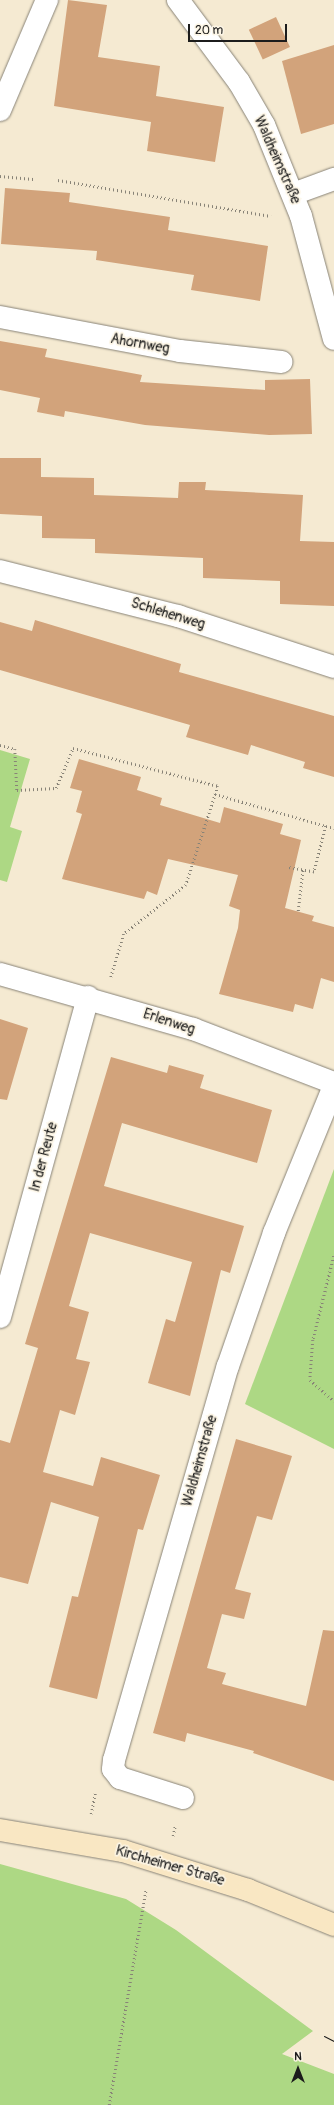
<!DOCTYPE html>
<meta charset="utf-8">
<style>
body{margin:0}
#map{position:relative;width:334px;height:2105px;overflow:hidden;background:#f5ead2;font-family:Pangolin,sans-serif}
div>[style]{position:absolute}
.green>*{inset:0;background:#add884}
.building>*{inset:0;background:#d2a37b;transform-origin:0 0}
.path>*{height:2.5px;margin-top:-1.25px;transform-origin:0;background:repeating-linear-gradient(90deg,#888377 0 1px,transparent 0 4px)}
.roads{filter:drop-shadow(0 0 1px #888377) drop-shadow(0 0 1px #888377)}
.street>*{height:22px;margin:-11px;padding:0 11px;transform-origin:11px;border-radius:11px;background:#fff}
.secondary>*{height:22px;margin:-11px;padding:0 11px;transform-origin:11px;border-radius:11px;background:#f9e7c3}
.tram>*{height:1px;margin:-0.5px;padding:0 0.5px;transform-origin:0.5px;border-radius:0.5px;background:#1c1c1c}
span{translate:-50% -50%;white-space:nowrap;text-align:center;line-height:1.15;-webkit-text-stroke:3.5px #fcf5e5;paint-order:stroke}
.street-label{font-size:14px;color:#1c1c1c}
.north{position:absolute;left:278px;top:2049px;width:40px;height:40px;-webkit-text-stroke:3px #fcf5e5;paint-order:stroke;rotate:0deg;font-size:11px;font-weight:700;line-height:16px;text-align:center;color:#1c1c1c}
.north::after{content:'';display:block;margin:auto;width:14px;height:18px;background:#1c1c1c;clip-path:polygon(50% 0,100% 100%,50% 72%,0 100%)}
.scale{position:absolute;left:188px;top:24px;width:99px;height:18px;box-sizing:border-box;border:2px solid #1c1c1c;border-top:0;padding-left:5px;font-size:12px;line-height:14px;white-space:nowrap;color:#1c1c1c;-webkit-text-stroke:3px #fcf5e5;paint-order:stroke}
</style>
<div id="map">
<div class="green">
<i style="clip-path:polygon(0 750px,30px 759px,10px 827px,22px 831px,7px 882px,0 880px)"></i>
<i style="clip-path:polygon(334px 1169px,334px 1449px,245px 1404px)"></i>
<i style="clip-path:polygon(0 1864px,126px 1899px,176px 1930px,313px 2031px,282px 2054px,334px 2074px,334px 2105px,0 2105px)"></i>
</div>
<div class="building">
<i style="clip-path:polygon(68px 0,107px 5px,98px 57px,160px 66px,156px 96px,224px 107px,215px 162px,147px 151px,151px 122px,54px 106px)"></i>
<i style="left:276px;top:17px;width:33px;height:30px;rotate:65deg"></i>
<i style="clip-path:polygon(334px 45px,334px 124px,301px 134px,282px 61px)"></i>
<i style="clip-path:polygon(5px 188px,70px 193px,69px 202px,170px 217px,168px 230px,268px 246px,260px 301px,191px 290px,194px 275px,96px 260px,97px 251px,1px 244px)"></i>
<i style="clip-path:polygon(0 341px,47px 349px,45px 357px,142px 375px,140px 382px,265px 390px,265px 380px,310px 379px,312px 434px,269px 435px,145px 425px,65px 411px,64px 417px,37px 412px,40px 398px,0 390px)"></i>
<i style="clip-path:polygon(0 458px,41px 458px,41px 477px,94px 478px,94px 495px,178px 498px,179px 482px,206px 482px,205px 490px,303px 495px,300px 541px,334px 542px,334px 606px,280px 604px,280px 581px,203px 578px,203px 558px,95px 553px,95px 539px,42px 538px,42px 516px,0 514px)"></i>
<i style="clip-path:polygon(35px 620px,181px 664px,179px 672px,334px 716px,334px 777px,303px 768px,305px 762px,251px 745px,248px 755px,186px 737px,190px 725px,0 670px,0 622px,32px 631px)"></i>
<i style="clip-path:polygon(79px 759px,141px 777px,137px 790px,162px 798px,160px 805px,220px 823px,224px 807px,283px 824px,280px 834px,301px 840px,285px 908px,314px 916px,312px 921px,334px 927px,334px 982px,321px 978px,313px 1009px,295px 1004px,293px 1012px,219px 994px,238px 928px,240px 910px,229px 906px,238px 875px,168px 859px,157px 895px,147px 891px,144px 899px,62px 879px,82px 814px,76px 812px,82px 791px,70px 788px)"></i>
<i style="clip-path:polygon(0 1019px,28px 1028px,7px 1100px,0 1099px)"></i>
<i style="clip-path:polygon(111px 1057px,167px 1073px,169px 1065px,204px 1075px,200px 1088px,272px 1110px,257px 1163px,122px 1123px,104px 1186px,244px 1226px,230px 1273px,221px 1270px,190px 1396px,148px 1383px,166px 1319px,175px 1322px,192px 1262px,90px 1233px,69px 1306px,89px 1312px,76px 1359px,90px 1362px,75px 1415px,60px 1410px,43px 1472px,93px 1486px,101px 1457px,160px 1475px,143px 1530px,138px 1529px,97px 1699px,49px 1687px,72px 1596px,78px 1597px,99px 1517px,51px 1502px,28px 1584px,0 1577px,0 1440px,10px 1443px,38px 1348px,25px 1344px)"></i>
<i style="clip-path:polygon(236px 1439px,292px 1456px,272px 1520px,257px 1516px,235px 1589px,251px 1593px,244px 1619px,222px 1614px,207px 1668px,226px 1673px,222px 1684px,306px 1706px,323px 1630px,334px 1631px,334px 1781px,253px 1753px,254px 1751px,187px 1733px,185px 1742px,153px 1733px)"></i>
</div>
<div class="path">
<i style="left:0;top:176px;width:36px;rotate:5deg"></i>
<i style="left:58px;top:180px;width:216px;rotate:9.6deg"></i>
<i style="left:0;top:745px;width:16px;rotate:15deg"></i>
<i style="left:15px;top:749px;width:41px;rotate:87.2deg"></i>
<i style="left:17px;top:790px;width:39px;rotate:-3deg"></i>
<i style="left:56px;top:788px;width:43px;rotate:-67deg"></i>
<i style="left:73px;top:748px;width:150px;rotate:14.7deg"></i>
<i style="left:218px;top:786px;width:104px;rotate:107.9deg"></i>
<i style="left:186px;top:885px;width:79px;rotate:141.7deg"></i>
<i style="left:124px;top:934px;width:45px;rotate:106.8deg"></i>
<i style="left:215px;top:794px;width:116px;rotate:16.1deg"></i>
<i style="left:326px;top:826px;width:48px;rotate:104.6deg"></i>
<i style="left:314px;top:872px;width:27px;rotate:-170deg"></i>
<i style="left:326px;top:826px;width:8px;rotate:14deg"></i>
<i style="left:298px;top:911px;width:43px;rotate:-83.4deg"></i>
<i style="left:334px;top:1256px;width:87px;rotate:104deg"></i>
<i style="left:313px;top:1340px;width:40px;rotate:94.3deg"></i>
<i style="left:310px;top:1380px;width:32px;rotate:41deg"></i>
<i style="left:91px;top:1814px;width:21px;rotate:-79deg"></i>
<i style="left:173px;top:1836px;width:10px;rotate:-79deg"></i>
<i style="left:109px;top:2105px;width:219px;rotate:-80.3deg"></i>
</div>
<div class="roads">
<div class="street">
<i style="left:178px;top:0;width:102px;rotate:53.4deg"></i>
<i style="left:239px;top:82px;width:50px;rotate:59.8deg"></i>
<i style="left:264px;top:125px;width:98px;rotate:67.9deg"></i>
<i style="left:301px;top:216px;width:127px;rotate:75deg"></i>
<i style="left:0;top:110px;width:120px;rotate:-66.9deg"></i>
<i style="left:293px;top:194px;width:44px;rotate:-20.1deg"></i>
<i style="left:0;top:317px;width:183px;rotate:10.7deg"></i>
<i style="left:180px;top:351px;width:102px;rotate:6.2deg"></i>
<i style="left:0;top:571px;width:184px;rotate:14.2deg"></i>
<i style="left:178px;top:616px;width:164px;rotate:18.1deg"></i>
<i style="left:0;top:974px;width:201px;rotate:15.9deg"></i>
<i style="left:193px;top:1029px;width:151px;rotate:21deg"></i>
<i style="left:0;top:1317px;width:332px;rotate:-74.6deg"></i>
<i style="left:183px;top:1798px;width:66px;rotate:-162.4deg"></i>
<i style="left:120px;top:1778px;width:11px;rotate:-128deg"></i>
<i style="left:113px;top:1769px;width:9px;rotate:-84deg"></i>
<i style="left:114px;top:1760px;width:410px;rotate:-73.9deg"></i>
<i style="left:228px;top:1366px;width:141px;rotate:-70.9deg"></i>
<i style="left:274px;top:1233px;width:159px;rotate:-67.8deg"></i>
</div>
<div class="secondary">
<i style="left:0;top:1830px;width:125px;rotate:9.7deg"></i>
<i style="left:123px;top:1851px;width:131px;rotate:17.3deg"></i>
<i style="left:248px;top:1890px;width:93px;rotate:22.1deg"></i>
</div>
</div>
<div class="tram">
<i style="left:324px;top:2036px;width:11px;rotate:27deg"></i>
</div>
<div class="street-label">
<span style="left:277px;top:160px;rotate:66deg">Waldheimstraße</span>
<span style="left:140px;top:344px;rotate:10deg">Ahornweg</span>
<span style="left:168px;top:614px;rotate:17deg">Schlehenweg</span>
<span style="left:169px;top:1022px;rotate:18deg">Erlenweg</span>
<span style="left:44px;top:1157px;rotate:-75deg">In der Reute</span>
<span style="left:200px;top:1461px;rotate:-74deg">Waldheimstraße</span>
<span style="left:170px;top:1866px;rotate:16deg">Kirchheimer Straße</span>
</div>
<div class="north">N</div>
<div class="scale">20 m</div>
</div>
